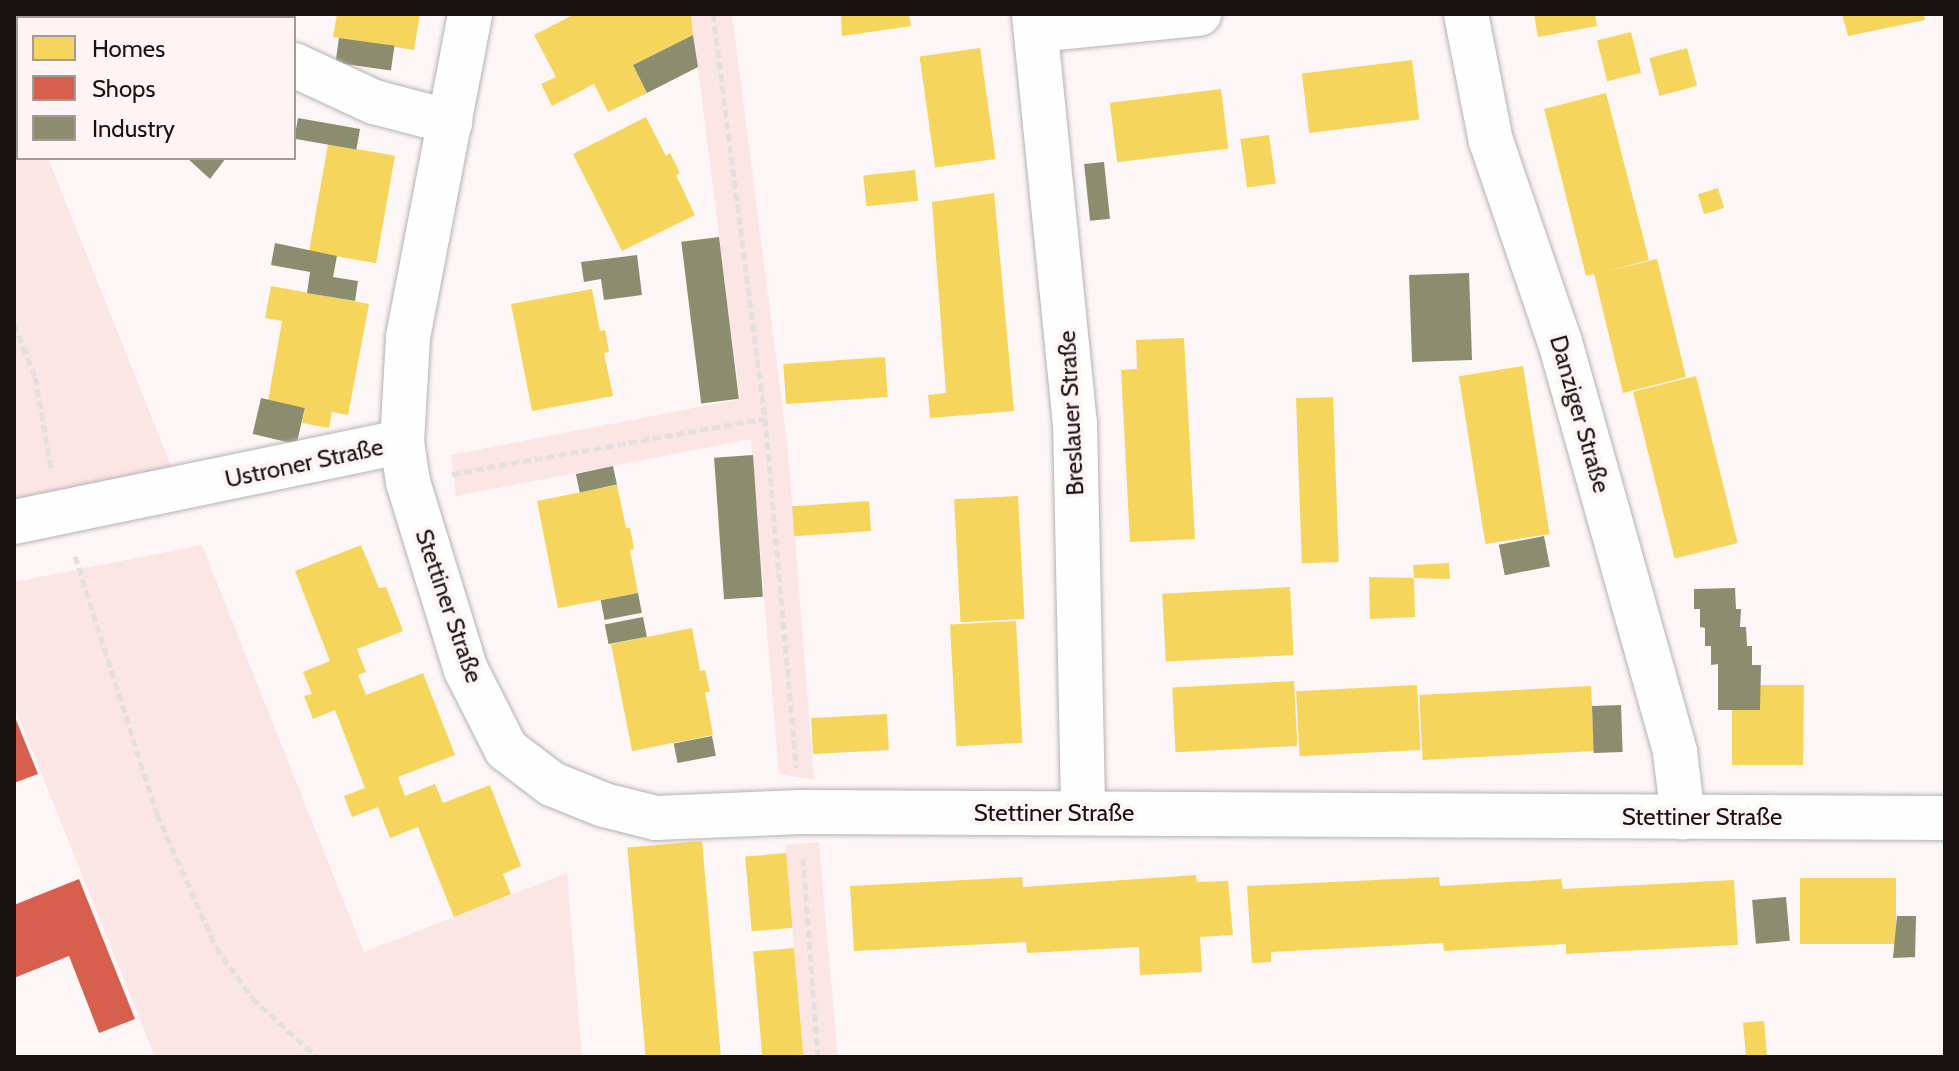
<!DOCTYPE html>
<meta charset="utf-8">
<style>
body{margin:0}
#map{position:relative;width:1959px;height:1071px;overflow:hidden;background:#fcf6f6;font-family:Cabin,sans-serif}
div>[style]{position:absolute}
.green>*{inset:0;background:#fce5e5;transform-origin:0 0}
.homes>*{inset:0;background:#f6d55c;transform-origin:0 0}
.shops>*{inset:0;background:#d6604d}
.industry>*{inset:0;background:#8c8c6e;transform-origin:0 0}
.path>*{height:5px;margin-top:-2.5px;transform-origin:0;background:repeating-linear-gradient(90deg,#e2e0e0 0 8px,transparent 0 12px)}
.roads{filter:drop-shadow(0 0 2px #b8b1b2) drop-shadow(0 0 2px #b8b1b2)}
.minor>*{height:44px;margin:-22px;padding:0 22px;transform-origin:22px;border-radius:22px;background:#fffefe}
span{translate:-50% -50%;white-space:nowrap;text-align:center;line-height:1.15;-webkit-text-stroke:8px #fef4f4;paint-order:stroke}
.street-label{font-size:24px;color:#1a1212}
.frame{position:absolute;inset:0;border:16px solid #1a1212;pointer-events:none}
.legend{position:absolute;left:16px;top:16px;width:280px;height:144px;box-sizing:border-box;background:#fef4f4;border:2px solid #a39a9a;margin:0;padding:10px 14px;list-style:none;font-size:24px;color:#1a1212}
.legend li{display:flex;align-items:center;gap:16px;height:40px}
.legend b{width:40px;border:2px solid #a39a9a}
</style>
<div id="map">
<div class="green">
<i style="clip-path:polygon(691px 14px,732px 14px,788px 450px,814px 780px,779px 774px,751px 439px,456px 496px,451px 455px,740px 399px)"></i>
<i style="clip-path:polygon(14px 72px,18px 82px,18px 158px,48px 158px,174px 473px,14px 505px)"></i>
<i style="clip-path:polygon(202px 545px,364px 952px,567px 873px,582px 1057px,155px 1057px,14px 705px,14px 582px)"></i>
<i style="left:819px;top:842px;width:216px;height:34px;rotate:85deg"></i>
</div>
<div class="homes">
<i style="clip-path:polygon(67px 14px,124px 14px,117px 18px,69px 18px)"></i>
<i style="clip-path:polygon(337px 14px,420px 14px,414px 50px,333px 37px)"></i>
<i style="clip-path:polygon(575px 14px,691px 14px,693px 35px,633px 65px,647px 93px,608px 112px,594px 84px,552px 106px,541px 84px,556px 77px,534px 35px)"></i>
<i style="clip-path:polygon(858px 14px,909px 14px,911px 26px,842px 36px,841px 16px)"></i>
<i style="clip-path:polygon(1534px 14px,1595px 14px,1597px 26px,1538px 37px)"></i>
<i style="clip-path:polygon(1842px 14px,1924px 14px,1925px 20px,1848px 36px)"></i>
<i style="left:1631px;top:32px;width:42px;height:35px;rotate:76deg"></i>
<i style="left:980px;top:48px;width:112px;height:61px;rotate:82deg"></i>
<i style="left:1687px;top:48px;width:39px;height:39px;rotate:75deg"></i>
<i style="left:1412px;top:60px;width:60px;height:111px;rotate:83deg"></i>
<i style="left:1221px;top:89px;width:60px;height:112px;rotate:83deg"></i>
<i style="clip-path:polygon(1606px 93px,1649px 260px,1601px 273px,1657px 259px,1686px 377px,1623px 393px,1594px 274px,1586px 276px,1544px 109px)"></i>
<i style="clip-path:polygon(646px 117px,666px 156px,670px 153px,680px 173px,676px 175px,695px 215px,622px 251px,573px 154px)"></i>
<i style="left:1269px;top:135px;width:49px;height:29px;rotate:82deg"></i>
<i style="left:328px;top:144px;width:68px;height:109px;rotate:10deg"></i>
<i style="left:915px;top:170px;width:31px;height:52px;rotate:84deg"></i>
<i style="left:1718px;top:188px;width:21px;height:21px;rotate:73deg"></i>
<i style="clip-path:polygon(994px 193px,1014px 411px,930px 418px,928px 395px,946px 393px,932px 202px)"></i>
<i style="clip-path:polygon(271px 286px,369px 304px,348px 415px,332px 412px,329px 428px,302px 423px,305px 408px,268px 401px,282px 321px,265px 318px)"></i>
<i style="clip-path:polygon(592px 289px,600px 331px,605px 330px,609px 352px,604px 353px,613px 396px,532px 411px,511px 304px)"></i>
<i style="clip-path:polygon(1184px 338px,1195px 539px,1130px 542px,1121px 370px,1137px 369px,1136px 340px)"></i>
<i style="left:885px;top:357px;width:40px;height:102px;rotate:86deg"></i>
<i style="left:1523px;top:366px;width:170px;height:65px;rotate:81deg"></i>
<i style="left:1696px;top:376px;width:172px;height:65px;rotate:76deg"></i>
<i style="left:1333px;top:397px;width:165px;height:37px;rotate:88deg"></i>
<i style="clip-path:polygon(617px 485px,626px 528px,630px 528px,634px 549px,630px 550px,638px 593px,558px 608px,537px 501px)"></i>
<i style="left:1018px;top:496px;width:123px;height:64px;rotate:87deg"></i>
<i style="left:869px;top:501px;width:30px;height:77px;rotate:86deg"></i>
<i style="clip-path:polygon(361px 545px,379px 588px,386px 587px,403px 631px,357px 649px,366px 672px,358px 675px,366px 695px,423px 673px,455px 755px,398px 777px,405px 796px,435px 784px,443px 803px,490px 785px,521px 866px,503px 874px,511px 894px,454px 917px,418px 827px,390px 838px,378px 807px,352px 817px,344px 796px,365px 788px,335px 710px,313px 719px,304px 696px,312px 694px,303px 672px,330px 661px,295px 571px)"></i>
<i style="clip-path:polygon(1449px 563px,1450px 579px,1414px 578px,1415px 617px,1370px 619px,1369px 577px,1414px 578px,1413px 565px)"></i>
<i style="left:1290px;top:587px;width:68px;height:128px;rotate:87deg"></i>
<i style="left:1016px;top:621px;width:122px;height:66px;rotate:87deg"></i>
<i style="clip-path:polygon(692px 628px,700px 671px,705px 670px,710px 692px,705px 692px,713px 735px,632px 751px,611px 644px)"></i>
<i style="left:1294px;top:681px;width:65px;height:122px;rotate:87deg"></i>
<i style="left:1417px;top:685px;width:65px;height:121px;rotate:87deg"></i>
<i style="clip-path:polygon(1760px 685px,1804px 685px,1803px 765px,1732px 765px,1732px 710px,1760px 710px)"></i>
<i style="left:1591px;top:686px;width:65px;height:172px;rotate:87deg"></i>
<i style="left:887px;top:714px;width:36px;height:76px;rotate:87deg"></i>
<i style="left:702px;top:841px;width:217px;height:75px;rotate:85deg"></i>
<i style="left:786px;top:853px;width:75px;height:41px;rotate:85deg"></i>
<i style="clip-path:polygon(1196px 875px,1197px 882px,1228px 881px,1233px 935px,1200px 937px,1202px 972px,1140px 975px,1139px 947px,1027px 953px,1026px 942px,854px 951px,850px 886px,1022px 877px,1023px 887px)"></i>
<i style="clip-path:polygon(1439px 877px,1440px 886px,1561px 879px,1563px 889px,1734px 880px,1738px 945px,1566px 954px,1566px 944px,1444px 951px,1443px 943px,1271px 952px,1271px 962px,1252px 963px,1247px 886px)"></i>
<i style="left:1800px;top:878px;width:96px;height:66px"></i>
<i style="left:794px;top:948px;width:109px;height:41px;rotate:85deg"></i>
<i style="left:1764px;top:1021px;width:36px;height:21px;rotate:85deg"></i>
</div>
<div class="shops">
<i style="clip-path:polygon(14px 715px,38px 774px,14px 783px)"></i>
<i style="clip-path:polygon(79px 879px,135px 1019px,99px 1033px,69px 956px,14px 978px,14px 905px)"></i>
</div>
<div class="industry">
<i style="clip-path:polygon(124px 14px,163px 14px,166px 18px,117px 18px)"></i>
<i style="clip-path:polygon(693px 35px,698px 67px,647px 93px,633px 65px)"></i>
<i style="left:339px;top:38px;width:56px;height:25px;rotate:8deg"></i>
<i style="left:298px;top:118px;width:63px;height:21px;rotate:10deg"></i>
<i style="clip-path:polygon(187px 158px,226px 158px,210px 179px)"></i>
<i style="left:1104px;top:162px;width:57px;height:20px;rotate:84deg"></i>
<i style="left:719px;top:237px;width:163px;height:38px;rotate:83deg"></i>
<i style="clip-path:polygon(275px 243px,337px 256px,333px 277px,358px 281px,355px 301px,307px 293px,310px 272px,271px 265px)"></i>
<i style="clip-path:polygon(637px 255px,642px 295px,604px 300px,601px 279px,584px 282px,581px 262px)"></i>
<i style="left:1469px;top:273px;width:87px;height:60px;rotate:88deg"></i>
<i style="left:261px;top:398px;width:45px;height:37px;rotate:13deg"></i>
<i style="left:753px;top:455px;width:142px;height:39px;rotate:86deg"></i>
<i style="left:613px;top:466px;width:19px;height:38px;rotate:78deg"></i>
<i style="left:1544px;top:536px;width:31px;height:46px;rotate:79deg"></i>
<i style="clip-path:polygon(1735px 588px,1736px 609px,1741px 609px,1740px 627px,1746px 627px,1747px 646px,1752px 646px,1752px 665px,1761px 665px,1760px 710px,1718px 710px,1718px 664px,1711px 665px,1711px 646px,1705px 646px,1705px 628px,1700px 627px,1700px 609px,1694px 609px,1694px 589px)"></i>
<i style="left:638px;top:593px;width:20px;height:38px;rotate:79deg"></i>
<i style="left:643px;top:617px;width:20px;height:39px;rotate:79deg"></i>
<i style="left:1621px;top:705px;width:47px;height:29px;rotate:88deg"></i>
<i style="left:712px;top:736px;width:20px;height:39px;rotate:79deg"></i>
<i style="left:1786px;top:897px;width:44px;height:34px;rotate:85deg"></i>
<i style="clip-path:polygon(1897px 916px,1916px 916px,1915px 957px,1893px 958px)"></i>
</div>
<div class="path">
<i style="left:713px;top:14px;width:407px;rotate:82.7deg"></i>
<i style="left:765px;top:418px;width:351px;rotate:84.9deg"></i>
<i style="left:14px;top:324px;width:57px;rotate:68.4deg"></i>
<i style="left:35px;top:377px;width:93px;rotate:80.1deg"></i>
<i style="left:452px;top:474px;width:318px;rotate:-10.1deg"></i>
<i style="left:75px;top:556px;width:271px;rotate:72.4deg"></i>
<i style="left:157px;top:814px;width:145px;rotate:66.1deg"></i>
<i style="left:216px;top:947px;width:62px;rotate:54.8deg"></i>
<i style="left:252px;top:998px;width:88px;rotate:42.2deg"></i>
<i style="left:803px;top:858px;width:200px;rotate:85.7deg"></i>
</div>
<div class="roads">
<div class="minor">
<i style="left:222px;top:14px;width:7px;rotate:34deg"></i>
<i style="left:1034px;top:14px;width:410px;rotate:84.3deg"></i>
<i style="left:1075px;top:422px;width:391px;rotate:88.8deg"></i>
<i style="left:1466px;top:14px;width:129px;rotate:78.9deg"></i>
<i style="left:1491px;top:141px;width:213px;rotate:71.1deg"></i>
<i style="left:1560px;top:342px;width:426px;rotate:74.3deg"></i>
<i style="left:1675px;top:752px;width:66px;rotate:83.1deg"></i>
<i style="left:1038px;top:30px;width:162px;rotate:-5.7deg"></i>
<i style="left:294px;top:65px;width:88px;rotate:24.8deg"></i>
<i style="left:374px;top:102px;width:79px;rotate:14.7deg"></i>
<i style="left:402px;top:442px;width:40px;rotate:81.5deg"></i>
<i style="left:408px;top:482px;width:197px;rotate:72.9deg"></i>
<i style="left:466px;top:670px;width:89px;rotate:63.1deg"></i>
<i style="left:506px;top:749px;width:58px;rotate:37.3deg"></i>
<i style="left:552px;top:784px;width:56px;rotate:22deg"></i>
<i style="left:604px;top:805px;width:54px;rotate:14deg"></i>
<i style="left:656px;top:818px;width:144px;rotate:-2.4deg"></i>
<i style="left:800px;top:812px;width:1145px;rotate:0.3deg"></i>
<i style="left:14px;top:522px;width:396px;rotate:-11.7deg"></i>
<i style="left:402px;top:442px;width:105px;rotate:-86.7deg"></i>
<i style="left:408px;top:337px;width:329px;rotate:-79.1deg"></i>
</div>
</div>
<div class="street-label">
<span style="left:1071px;top:413px;rotate:-93deg">Breslauer Straße</span>
<span style="left:1580px;top:414px;rotate:74deg">Danziger Straße</span>
<span style="left:304px;top:463px;rotate:-12deg">Ustroner Straße</span>
<span style="left:449px;top:606px;rotate:71deg">Stettiner Straße</span>
<span style="left:1054px;top:813px">Stettiner Straße</span>
<span style="left:1702px;top:817px">Stettiner Straße</span>
</div>
<div class="frame"></div>
<ul class="legend">
<li><b style="height:22px;background:#f6d55c"></b>Homes</li>
<li><b style="height:22px;background:#d6604d"></b>Shops</li>
<li><b style="height:22px;background:#8c8c6e"></b>Industry</li>
</ul>
</div>
